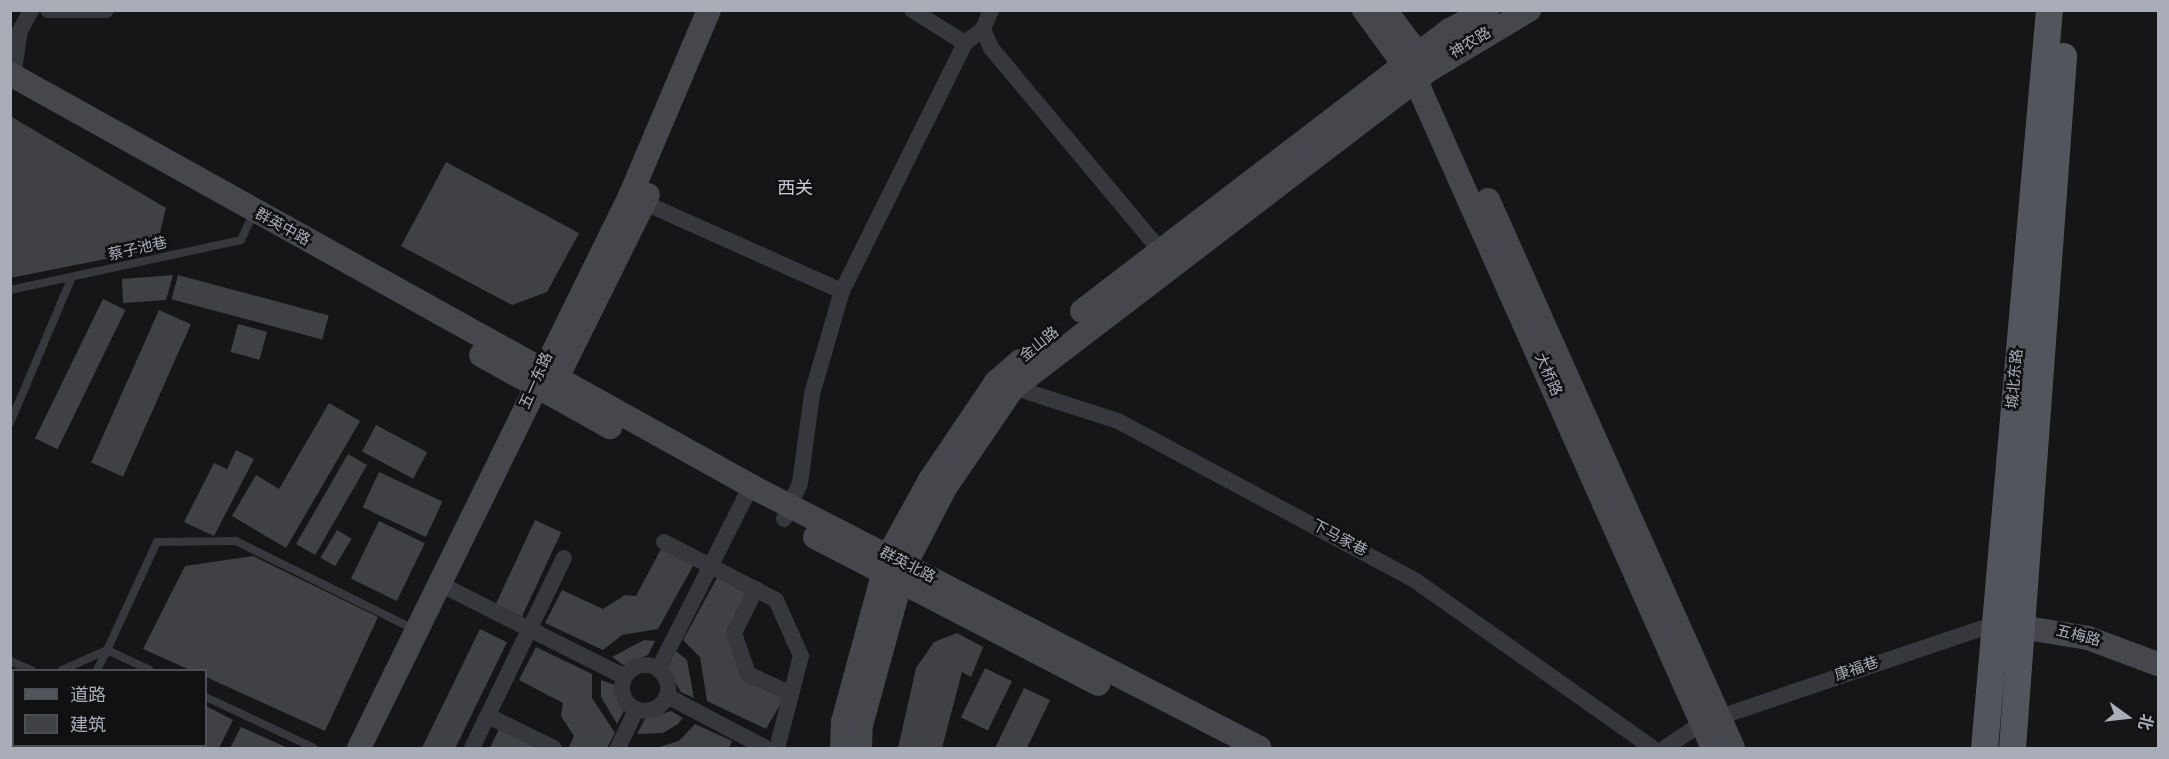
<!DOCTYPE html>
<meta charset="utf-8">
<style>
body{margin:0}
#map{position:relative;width:2169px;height:759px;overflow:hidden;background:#161618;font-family:Overpass,"Noto Sans SC",sans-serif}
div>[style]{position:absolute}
.building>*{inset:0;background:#404145;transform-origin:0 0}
.lane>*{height:8px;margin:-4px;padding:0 4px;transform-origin:4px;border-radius:4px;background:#37383d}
.street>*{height:16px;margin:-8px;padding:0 8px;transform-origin:8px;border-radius:8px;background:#37383d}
.street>.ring{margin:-8px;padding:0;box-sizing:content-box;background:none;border:16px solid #37383d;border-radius:50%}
.secondary>*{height:24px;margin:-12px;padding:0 12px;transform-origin:12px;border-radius:12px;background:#45474d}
.primary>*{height:27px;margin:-13.5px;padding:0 13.5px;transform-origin:13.5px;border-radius:13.5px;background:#53555c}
span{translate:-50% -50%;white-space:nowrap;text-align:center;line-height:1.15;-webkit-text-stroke:5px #111113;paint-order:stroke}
.street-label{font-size:15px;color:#a8adb8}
.quarter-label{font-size:18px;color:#c9ccd4}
.frame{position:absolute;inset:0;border:12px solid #a8adb8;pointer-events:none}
.legend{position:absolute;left:12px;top:669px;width:195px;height:78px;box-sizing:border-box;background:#111113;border:2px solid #4d4f55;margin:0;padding:8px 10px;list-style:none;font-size:18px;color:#a8adb8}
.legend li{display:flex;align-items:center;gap:12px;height:30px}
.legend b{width:30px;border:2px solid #4d4f55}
.north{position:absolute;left:2097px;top:687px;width:60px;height:60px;-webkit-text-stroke:4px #111113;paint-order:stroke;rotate:105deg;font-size:16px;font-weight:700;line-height:24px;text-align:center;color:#a8adb8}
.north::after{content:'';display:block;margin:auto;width:21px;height:27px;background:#a8adb8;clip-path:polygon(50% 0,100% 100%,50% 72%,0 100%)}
</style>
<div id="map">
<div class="building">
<i style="clip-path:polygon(10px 116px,166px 208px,156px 249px,10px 278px)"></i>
<i style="clip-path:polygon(446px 162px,579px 233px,547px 292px,512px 305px,401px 246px)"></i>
<i style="clip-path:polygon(173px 275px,166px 300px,123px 303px,122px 279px)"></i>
<i style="left:178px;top:275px;width:156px;height:25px;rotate:15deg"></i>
<i style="left:103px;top:299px;width:25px;height:155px;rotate:26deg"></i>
<i style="left:159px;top:310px;width:35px;height:167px;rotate:24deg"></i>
<i style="left:238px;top:324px;width:30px;height:29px;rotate:15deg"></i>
<i style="clip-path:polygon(329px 403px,360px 421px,286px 548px,232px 516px,256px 475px,279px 489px)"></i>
<i style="left:376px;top:425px;width:58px;height:30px;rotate:28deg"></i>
<i style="clip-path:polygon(236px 450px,254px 459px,214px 536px,184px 522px,214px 463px,227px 469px)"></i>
<i style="left:348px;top:454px;width:22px;height:104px;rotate:30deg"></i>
<i style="left:379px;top:472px;width:70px;height:39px;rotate:25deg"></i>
<i style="left:535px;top:520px;width:29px;height:93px;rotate:25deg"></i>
<i style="left:379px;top:521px;width:51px;height:64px;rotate:26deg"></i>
<i style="left:337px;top:530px;width:17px;height:32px;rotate:31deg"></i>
<i style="clip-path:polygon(662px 547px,694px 564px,658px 629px,622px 635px,603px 650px,545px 623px,562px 590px,603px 609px,625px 595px,636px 596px)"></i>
<i style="clip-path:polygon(253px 556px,378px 617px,325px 731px,206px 677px,206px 670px,190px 670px,143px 649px,185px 566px)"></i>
<i style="clip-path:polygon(718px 576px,749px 593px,737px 657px,784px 698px,766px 729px,707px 701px,700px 657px,683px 640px)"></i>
<i style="left:480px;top:629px;width:30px;height:133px;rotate:26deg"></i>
<i style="clip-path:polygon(957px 633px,983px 647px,971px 677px,962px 672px,942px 748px,898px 748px,916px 668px,934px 642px)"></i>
<i style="clip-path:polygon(644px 640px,655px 641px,648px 655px,623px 665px,612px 657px)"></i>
<i style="clip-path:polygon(536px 647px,592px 674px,592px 698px,615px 733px,607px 748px,569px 747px,574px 736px,561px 716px,563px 703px,519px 680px)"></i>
<i style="clip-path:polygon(672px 648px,687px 660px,694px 698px,681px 692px,666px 667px)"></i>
<i style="left:985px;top:668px;width:30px;height:55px;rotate:26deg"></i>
<i style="clip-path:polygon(601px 680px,615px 685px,624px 711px,617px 724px,601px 697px)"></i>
<i style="clip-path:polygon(1024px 688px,1050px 700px,1027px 748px,995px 748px)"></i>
<i style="clip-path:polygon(206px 706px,233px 720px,219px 748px,118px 748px,206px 746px)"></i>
<i style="clip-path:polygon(671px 711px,683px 718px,678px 724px,663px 733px,637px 734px,645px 719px)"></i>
<i style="clip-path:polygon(695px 724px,732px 741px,729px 748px,656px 748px,679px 741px)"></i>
<i style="clip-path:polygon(241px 727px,288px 748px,230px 748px)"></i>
<i style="clip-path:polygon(499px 729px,539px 748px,490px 748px)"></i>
<i style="clip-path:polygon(14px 730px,14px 746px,43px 748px,10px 748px)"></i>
</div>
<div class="lane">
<i style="left:10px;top:290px;width:236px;rotate:-12.2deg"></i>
<i style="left:241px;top:240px;width:31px;rotate:-65deg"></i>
<i style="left:10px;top:423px;width:156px;rotate:-67deg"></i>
<i style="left:10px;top:661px;width:23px;rotate:23deg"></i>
<i style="left:62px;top:670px;width:49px;rotate:-24deg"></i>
<i style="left:107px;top:650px;width:119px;rotate:-65.2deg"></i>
<i style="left:157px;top:542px;width:79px;rotate:-0.7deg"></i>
<i style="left:236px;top:541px;width:200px;rotate:26.4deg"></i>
<i style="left:97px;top:670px;width:22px;rotate:-63deg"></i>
<i style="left:107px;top:650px;width:47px;rotate:24.9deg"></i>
<i style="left:206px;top:697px;width:119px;rotate:25.3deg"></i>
<i style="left:10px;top:726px;width:8px;rotate:-67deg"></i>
</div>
<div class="street">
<i style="left:48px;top:10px;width:58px"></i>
<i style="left:912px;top:10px;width:62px;rotate:31.9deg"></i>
<i style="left:983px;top:29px;width:21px;rotate:67deg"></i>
<i style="left:991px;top:48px;width:262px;rotate:50.1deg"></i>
<i style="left:13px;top:75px;width:45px;rotate:-81deg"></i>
<i style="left:20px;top:31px;width:24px;rotate:-62deg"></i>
<i style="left:636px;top:199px;width:226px;rotate:24.1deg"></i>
<i style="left:1006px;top:385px;width:118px;rotate:17.8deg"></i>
<i style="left:1118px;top:421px;width:338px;rotate:28.2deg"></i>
<i style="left:1416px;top:581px;width:290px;rotate:35.2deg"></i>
<i style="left:784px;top:519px;width:39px;rotate:-66deg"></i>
<i style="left:800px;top:483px;width:90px;rotate:-82.3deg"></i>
<i style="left:812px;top:394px;width:107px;rotate:-73.8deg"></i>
<i style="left:842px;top:291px;width:277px;rotate:-63.6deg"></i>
<i style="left:965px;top:43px;width:23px;rotate:-38deg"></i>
<i style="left:983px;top:29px;width:21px;rotate:-67deg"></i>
<i style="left:664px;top:542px;width:126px;rotate:27.4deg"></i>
<i style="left:776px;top:600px;width:61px;rotate:65.9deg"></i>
<i style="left:801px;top:656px;width:95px;rotate:104.6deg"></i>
<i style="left:440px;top:584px;width:207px;rotate:26.7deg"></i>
<i style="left:756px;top:589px;width:49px;rotate:116.6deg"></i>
<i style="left:734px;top:633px;width:43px;rotate:71.1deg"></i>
<i style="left:748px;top:674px;width:47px;rotate:24.9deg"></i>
<i class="ring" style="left:622px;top:665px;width:30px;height:30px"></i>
<i style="left:659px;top:668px;width:204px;rotate:-63.2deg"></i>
<i style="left:667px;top:696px;width:112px;rotate:27.7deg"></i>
<i style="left:488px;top:716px;width:73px;rotate:25.9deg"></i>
<i style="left:472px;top:748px;width:211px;rotate:-64.2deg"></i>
<i style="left:618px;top:748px;width:42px;rotate:-64.7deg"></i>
<i style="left:1665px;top:748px;width:45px;rotate:-34deg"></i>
<i style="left:1702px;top:723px;width:308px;rotate:-18.7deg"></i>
</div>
<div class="secondary">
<i style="left:1364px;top:10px;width:88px;rotate:53.8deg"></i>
<i style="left:1416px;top:81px;width:730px;rotate:66deg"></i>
<i style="left:1385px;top:10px;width:71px;rotate:53deg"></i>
<i style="left:10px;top:74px;width:848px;rotate:29.07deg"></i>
<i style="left:751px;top:486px;width:572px;rotate:27.24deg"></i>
<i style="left:1488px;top:200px;width:600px;rotate:65.91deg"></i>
<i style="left:1082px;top:311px;width:463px;rotate:-37.4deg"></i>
<i style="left:1450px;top:30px;width:42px;rotate:-28.4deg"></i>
<i style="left:481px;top:355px;width:148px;rotate:29.2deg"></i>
<i style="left:550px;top:392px;width:220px;rotate:-63.6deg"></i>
<i style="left:815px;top:537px;width:319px;rotate:27.4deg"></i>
<i style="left:2002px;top:624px;width:87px;rotate:9.2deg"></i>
<i style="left:2088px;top:638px;width:75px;rotate:20.4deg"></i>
<i style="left:359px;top:748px;width:615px;rotate:-63.85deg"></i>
<i style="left:630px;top:196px;width:202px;rotate:-67deg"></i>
<i style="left:842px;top:748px;width:26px;rotate:-88deg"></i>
<i style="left:843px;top:722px;width:172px;rotate:-74.8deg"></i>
<i style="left:888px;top:556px;width:87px;rotate:-61.1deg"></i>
<i style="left:930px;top:480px;width:118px;rotate:-56deg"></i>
<i style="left:996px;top:382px;width:32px;rotate:-41deg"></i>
<i style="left:860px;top:748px;width:23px;rotate:-88deg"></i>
<i style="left:861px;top:725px;width:166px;rotate:-74.6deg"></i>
<i style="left:905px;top:565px;width:87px;rotate:-62.5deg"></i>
<i style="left:945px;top:488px;width:121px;rotate:-55.8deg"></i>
<i style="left:1013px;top:388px;width:524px;rotate:-37.4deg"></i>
<i style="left:1429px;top:70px;width:117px;rotate:-31deg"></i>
</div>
<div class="primary">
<i style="left:1984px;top:748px;width:741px;rotate:-84.97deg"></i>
<i style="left:2012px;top:748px;width:694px;rotate:-85.78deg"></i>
</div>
<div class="street-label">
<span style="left:1471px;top:44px;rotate:-31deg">神农路</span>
<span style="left:282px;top:228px;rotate:29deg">群英中路</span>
<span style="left:138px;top:250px;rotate:-13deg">蔡子池巷</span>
<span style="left:1040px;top:345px;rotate:-39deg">金山路</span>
<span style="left:1547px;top:375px;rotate:66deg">大桥路</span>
<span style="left:2016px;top:379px;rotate:-85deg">城北东路</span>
<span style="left:537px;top:381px;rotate:-66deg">五一东路</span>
<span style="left:1339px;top:539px;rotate:28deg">下马家巷</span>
<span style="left:907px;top:566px;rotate:27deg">群英北路</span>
<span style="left:2078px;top:637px;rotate:14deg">五梅路</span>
<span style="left:1857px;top:670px;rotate:-19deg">康福巷</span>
</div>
<div class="quarter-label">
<span style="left:795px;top:190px">西关</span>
</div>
<div class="frame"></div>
<ul class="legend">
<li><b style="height:8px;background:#53555c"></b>道路</li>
<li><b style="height:16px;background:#404145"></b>建筑</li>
</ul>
<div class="north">北</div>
</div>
